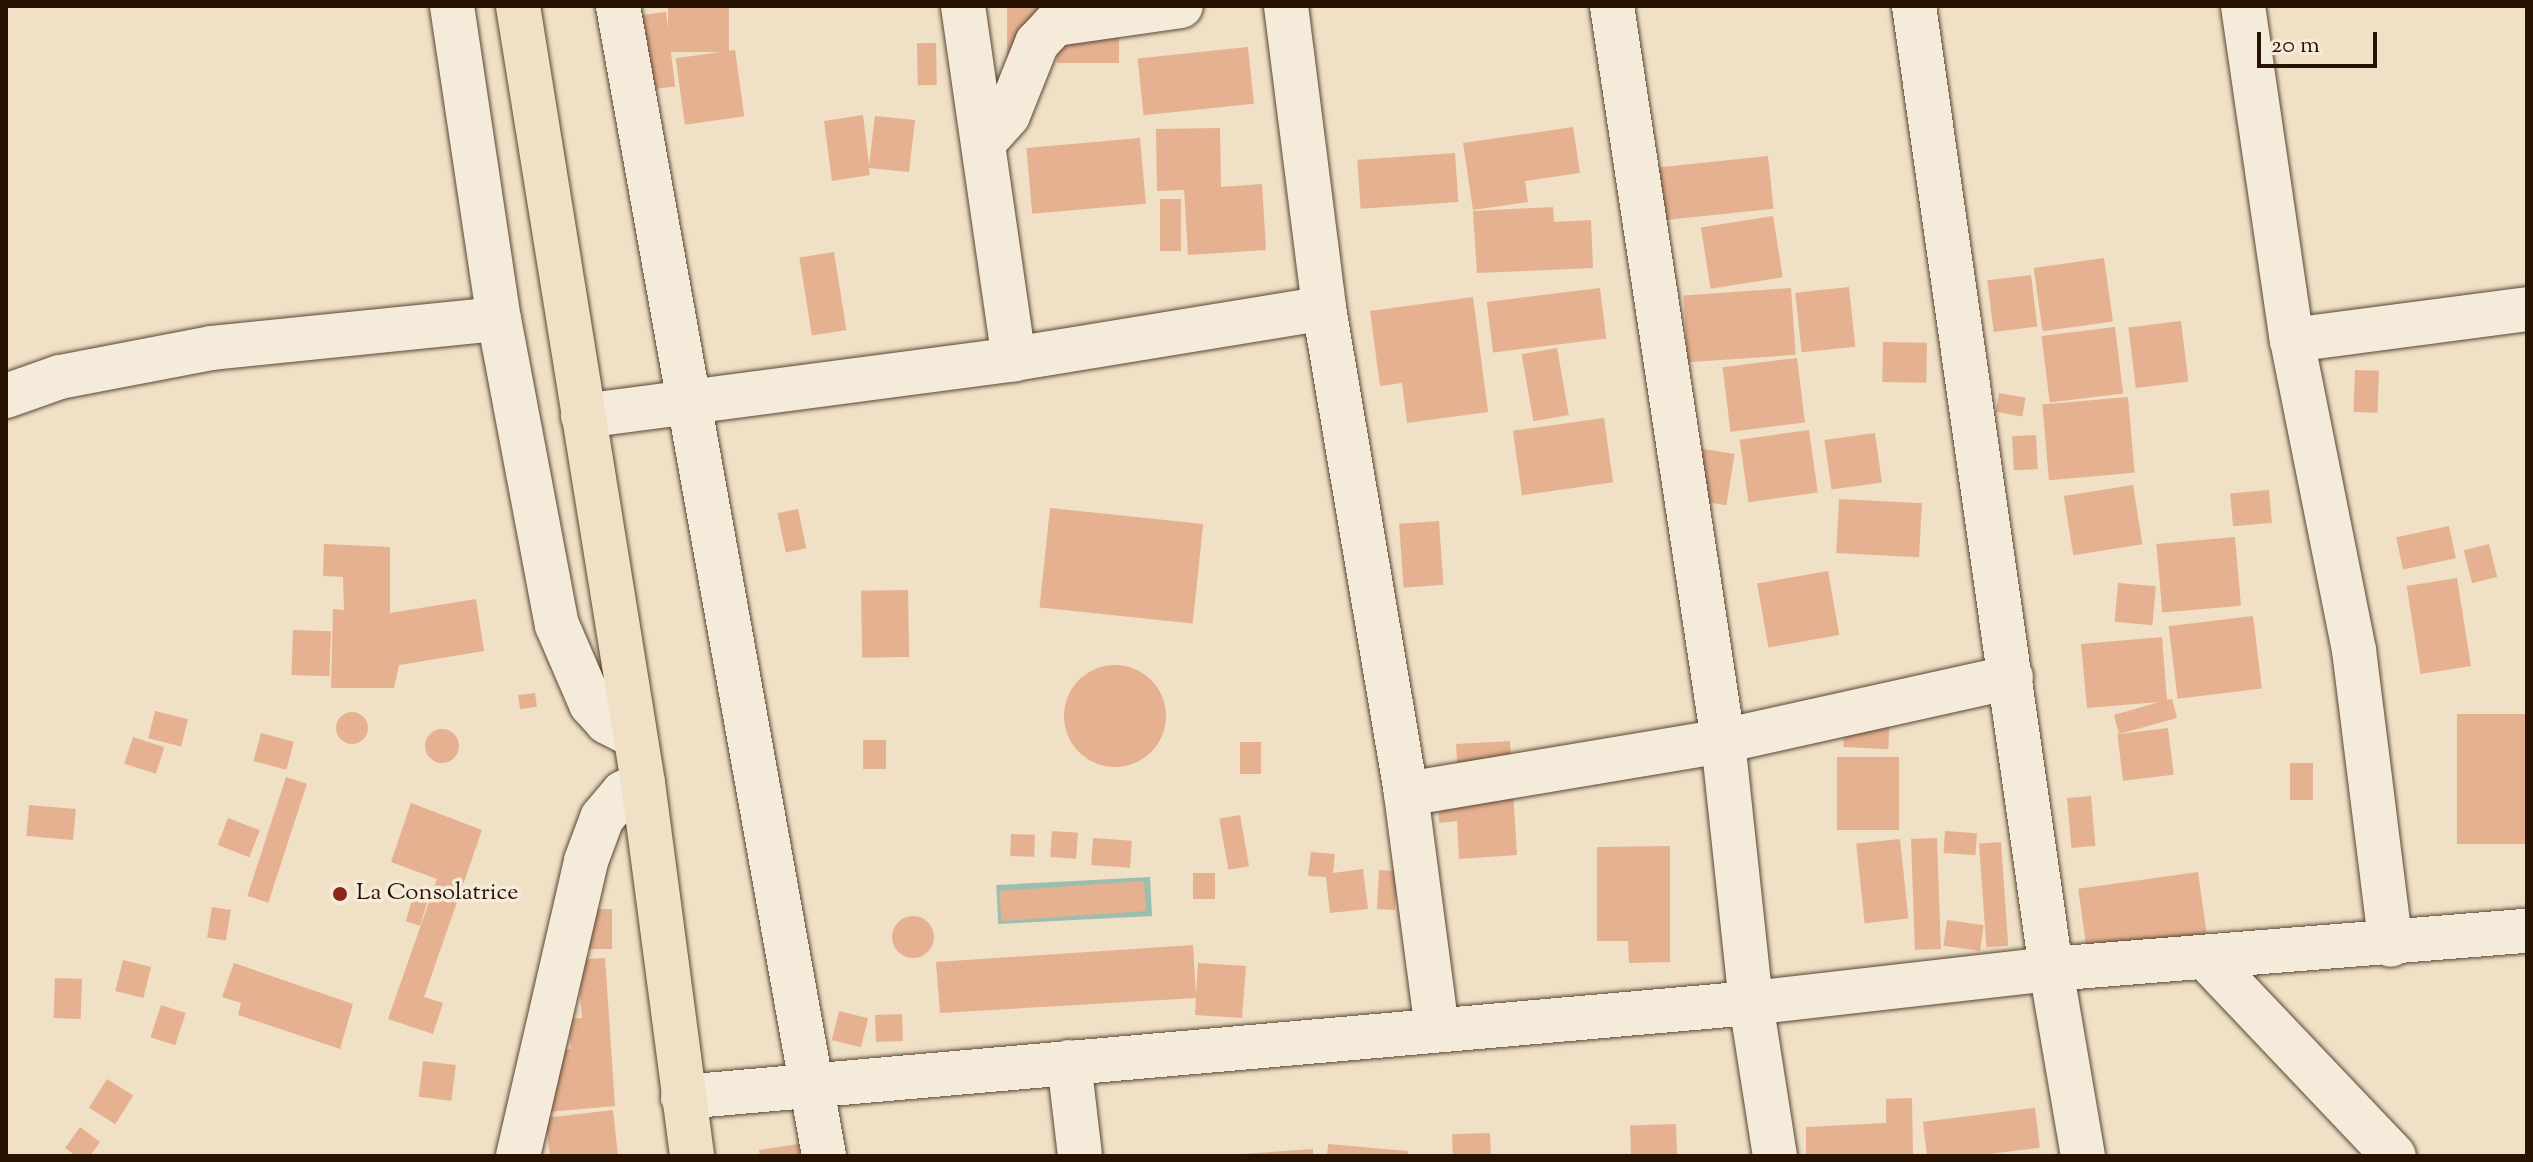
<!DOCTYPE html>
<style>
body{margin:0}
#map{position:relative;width:2533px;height:1162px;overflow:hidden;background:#efe0c6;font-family:"Sorts Mill Goudy",serif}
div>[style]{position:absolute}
.water>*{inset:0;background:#9bbeaf;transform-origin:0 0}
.building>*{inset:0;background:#e6b191;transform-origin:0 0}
.round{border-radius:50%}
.roads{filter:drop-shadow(0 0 2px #5a4633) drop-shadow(0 0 2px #5a4633)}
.minor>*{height:44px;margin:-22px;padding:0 22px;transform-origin:22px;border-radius:22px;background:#f5ebda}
.trunk>*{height:44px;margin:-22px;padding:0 22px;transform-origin:22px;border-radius:22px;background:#efe0c6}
.dots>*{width:22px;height:22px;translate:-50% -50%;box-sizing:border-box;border:4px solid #f5ebda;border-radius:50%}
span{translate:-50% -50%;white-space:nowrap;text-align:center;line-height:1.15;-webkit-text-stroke:7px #f5ebda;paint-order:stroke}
.poi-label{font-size:24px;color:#281302}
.left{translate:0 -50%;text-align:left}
.frame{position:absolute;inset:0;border:8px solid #281302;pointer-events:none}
.scale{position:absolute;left:2257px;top:32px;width:120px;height:36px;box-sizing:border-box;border:4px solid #281302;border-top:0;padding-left:10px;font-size:24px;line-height:28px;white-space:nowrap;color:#281302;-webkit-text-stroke:6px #f5ebda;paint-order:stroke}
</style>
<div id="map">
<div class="water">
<i style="left:1150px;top:877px;width:39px;height:154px;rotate:87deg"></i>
</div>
<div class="building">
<i style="left:668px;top:6px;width:61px;height:46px"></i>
<i style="left:1007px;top:6px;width:33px;height:66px"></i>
<i style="left:1057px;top:6px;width:62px;height:57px"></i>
<i style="left:666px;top:12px;width:75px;height:34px;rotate:83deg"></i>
<i style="left:936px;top:43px;width:42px;height:19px;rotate:89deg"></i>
<i style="left:1248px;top:47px;width:57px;height:111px;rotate:84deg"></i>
<i style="left:735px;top:50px;width:67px;height:60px;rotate:82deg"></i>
<i style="clip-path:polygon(863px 115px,869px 165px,875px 116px,915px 120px,909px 172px,869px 168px,870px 175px,832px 181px,824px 121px)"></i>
<i style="clip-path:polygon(1573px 127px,1580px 173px,1525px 181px,1528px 202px,1473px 210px,1463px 143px)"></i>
<i style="clip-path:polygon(1220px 128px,1221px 187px,1262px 184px,1266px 250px,1188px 255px,1184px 190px,1157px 191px,1156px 129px)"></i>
<i style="left:1140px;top:138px;width:66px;height:114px;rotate:85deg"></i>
<i style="left:1455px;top:153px;width:49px;height:98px;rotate:86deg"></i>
<i style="left:1768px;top:156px;width:53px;height:111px;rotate:84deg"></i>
<i style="left:1160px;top:199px;width:21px;height:52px"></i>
<i style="clip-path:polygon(1553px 207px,1554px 222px,1591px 220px,1593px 268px,1477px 273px,1473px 211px)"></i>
<i style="left:1773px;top:216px;width:62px;height:73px;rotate:81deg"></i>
<i style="left:834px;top:252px;width:79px;height:35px;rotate:81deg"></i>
<i style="left:2104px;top:258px;width:64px;height:71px;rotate:82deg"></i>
<i style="left:2031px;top:275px;width:52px;height:44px;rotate:83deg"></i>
<i style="left:1849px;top:287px;width:60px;height:54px;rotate:84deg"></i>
<i style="left:1600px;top:288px;width:51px;height:114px;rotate:83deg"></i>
<i style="left:1791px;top:288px;width:67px;height:108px;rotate:86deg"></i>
<i style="clip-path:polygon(1473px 297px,1488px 412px,1407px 423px,1402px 383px,1380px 386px,1370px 311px)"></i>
<i style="left:2181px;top:321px;width:61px;height:53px;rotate:83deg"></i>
<i style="left:2115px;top:327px;width:67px;height:74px;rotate:83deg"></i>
<i style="left:1883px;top:342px;width:44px;height:40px;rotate:1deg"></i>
<i style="left:1557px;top:348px;width:68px;height:36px;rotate:80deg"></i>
<i style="left:1797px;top:358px;width:65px;height:75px;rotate:83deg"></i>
<i style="left:2355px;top:370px;width:24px;height:42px;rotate:2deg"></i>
<i style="left:1999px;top:393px;width:27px;height:19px;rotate:10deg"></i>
<i style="left:2128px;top:397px;width:76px;height:86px;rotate:85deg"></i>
<i style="left:1604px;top:418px;width:65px;height:92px;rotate:82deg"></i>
<i style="left:1809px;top:430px;width:63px;height:70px;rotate:82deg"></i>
<i style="left:1875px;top:433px;width:50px;height:51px;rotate:82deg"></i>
<i style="left:2036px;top:435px;width:34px;height:24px;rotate:87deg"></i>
<i style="left:1703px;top:449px;width:32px;height:52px;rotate:9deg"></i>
<i style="left:2133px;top:485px;width:60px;height:70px;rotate:81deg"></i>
<i style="left:2269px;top:490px;width:33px;height:39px;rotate:85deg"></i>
<i style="left:1839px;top:499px;width:83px;height:54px;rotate:3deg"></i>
<i style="left:1050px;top:508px;width:154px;height:100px;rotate:6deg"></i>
<i style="left:798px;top:509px;width:40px;height:21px;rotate:78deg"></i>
<i style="left:1439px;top:521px;width:64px;height:40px;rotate:86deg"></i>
<i style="left:2449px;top:526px;width:33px;height:54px;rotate:78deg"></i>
<i style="left:2235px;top:537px;width:69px;height:79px;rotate:85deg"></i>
<i style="clip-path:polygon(324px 544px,390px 547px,390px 613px,476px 599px,484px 651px,399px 665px,394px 688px,331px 688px,333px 609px,344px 610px,343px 577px,323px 576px)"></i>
<i style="left:2489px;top:544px;width:34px;height:26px;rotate:76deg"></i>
<i style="left:1828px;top:571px;width:65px;height:72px;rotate:80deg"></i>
<i style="left:2457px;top:578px;width:89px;height:51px;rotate:81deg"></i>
<i style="left:2118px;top:583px;width:38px;height:39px;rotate:5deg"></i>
<i style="left:908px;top:590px;width:67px;height:47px;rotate:89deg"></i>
<i style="left:2253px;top:616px;width:73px;height:85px;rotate:83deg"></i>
<i style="left:293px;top:630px;width:38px;height:45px;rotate:2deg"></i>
<i style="clip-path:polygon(2162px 637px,2167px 700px,2172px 699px,2177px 718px,2119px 734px,2114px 715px,2159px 702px,2087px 708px,2081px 644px)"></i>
<i class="round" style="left:1064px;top:665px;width:102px;height:102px"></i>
<i style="left:535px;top:693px;width:14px;height:17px;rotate:82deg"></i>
<i style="left:155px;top:711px;width:34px;height:28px;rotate:14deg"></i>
<i class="round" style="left:336px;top:712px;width:32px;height:32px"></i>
<i style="left:2527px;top:714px;width:130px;height:70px;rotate:90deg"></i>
<i style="left:1845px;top:715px;width:45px;height:32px;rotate:3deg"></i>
<i style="left:2168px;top:728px;width:47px;height:51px;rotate:83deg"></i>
<i class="round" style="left:425px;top:729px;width:34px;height:34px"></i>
<i style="left:261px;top:733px;width:34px;height:29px;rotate:15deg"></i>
<i style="left:133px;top:737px;width:33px;height:28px;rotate:18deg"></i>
<i style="left:863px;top:740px;width:23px;height:29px"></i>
<i style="clip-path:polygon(1510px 741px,1517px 855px,1459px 859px,1457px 821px,1439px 823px,1437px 778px,1458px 777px,1456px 744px)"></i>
<i style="left:1240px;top:742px;width:21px;height:32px"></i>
<i style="left:1837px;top:757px;width:62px;height:73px"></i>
<i style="left:2313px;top:763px;width:37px;height:23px;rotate:90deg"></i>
<i style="left:286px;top:777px;width:22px;height:125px;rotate:18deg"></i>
<i style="left:2091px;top:796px;width:50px;height:24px;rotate:85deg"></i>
<i style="clip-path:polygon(411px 803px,482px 830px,424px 997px,443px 1003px,433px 1034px,388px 1019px,437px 879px,391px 862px)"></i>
<i style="left:29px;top:805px;width:47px;height:31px;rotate:5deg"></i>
<i style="left:1240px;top:815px;width:52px;height:21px;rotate:80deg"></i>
<i style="left:228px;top:818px;width:34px;height:29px;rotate:21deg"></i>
<i style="left:1052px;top:831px;width:26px;height:26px;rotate:4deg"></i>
<i style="left:1945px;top:831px;width:32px;height:22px;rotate:4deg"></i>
<i style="left:1011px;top:834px;width:24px;height:22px;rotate:2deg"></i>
<i style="left:1093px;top:838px;width:39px;height:27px;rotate:4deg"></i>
<i style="left:1937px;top:838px;width:111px;height:26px;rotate:88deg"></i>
<i style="left:1900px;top:839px;width:80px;height:44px;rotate:84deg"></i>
<i style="left:2001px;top:842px;width:104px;height:22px;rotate:86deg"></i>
<i style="clip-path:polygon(1670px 846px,1670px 962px,1629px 963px,1628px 941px,1597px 941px,1597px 847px)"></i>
<i style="clip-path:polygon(1311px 852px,1335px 854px,1333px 873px,1363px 869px,1368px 909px,1330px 913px,1326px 877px,1308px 876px)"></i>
<i style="left:1379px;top:870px;width:18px;height:39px;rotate:3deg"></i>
<i style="left:2198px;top:872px;width:76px;height:121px;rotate:82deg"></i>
<i style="left:1193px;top:873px;width:22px;height:26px"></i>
<i style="left:1144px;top:881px;width:30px;height:145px;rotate:86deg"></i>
<i style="left:416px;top:886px;width:15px;height:37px;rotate:16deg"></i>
<i style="left:212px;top:907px;width:19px;height:31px;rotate:9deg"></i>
<i style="left:565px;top:909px;width:47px;height:40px"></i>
<i class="round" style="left:892px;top:916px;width:42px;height:42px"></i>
<i style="left:1947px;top:920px;width:37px;height:26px;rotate:8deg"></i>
<i style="clip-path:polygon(1193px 945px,1196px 995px,1198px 963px,1246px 966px,1242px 1018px,1195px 1015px,1196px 998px,940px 1013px,936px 962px)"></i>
<i style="clip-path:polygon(605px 958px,615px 1106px,548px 1112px,543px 1052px,571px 1049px,568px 1019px,582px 1018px,577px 960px)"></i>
<i style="left:123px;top:960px;width:29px;height:32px;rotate:14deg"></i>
<i style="clip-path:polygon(234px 963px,353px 1004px,340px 1049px,238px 1015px,241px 1003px,222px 997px)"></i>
<i style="left:55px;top:978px;width:27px;height:40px;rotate:2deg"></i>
<i style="left:161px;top:1005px;width:26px;height:34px;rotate:18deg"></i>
<i style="left:839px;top:1011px;width:30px;height:30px;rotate:14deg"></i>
<i style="left:902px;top:1014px;width:27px;height:27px;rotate:88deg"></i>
<i style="left:423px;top:1061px;width:33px;height:36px;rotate:7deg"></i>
<i style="left:107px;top:1079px;width:31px;height:34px;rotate:32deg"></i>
<i style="clip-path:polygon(1912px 1098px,1913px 1156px,1806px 1156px,1806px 1127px,1886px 1123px,1886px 1099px)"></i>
<i style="left:2035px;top:1108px;width:40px;height:113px;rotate:83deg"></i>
<i style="clip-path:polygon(613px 1110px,618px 1156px,550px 1156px,545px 1118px)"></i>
<i style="left:1676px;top:1124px;width:32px;height:46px;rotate:88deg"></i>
<i style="clip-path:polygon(80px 1127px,100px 1142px,90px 1156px,76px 1156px,65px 1148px)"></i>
<i style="left:1490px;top:1133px;width:23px;height:38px;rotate:88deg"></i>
<i style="clip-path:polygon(798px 1144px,800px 1156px,760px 1156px,759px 1150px)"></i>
<i style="clip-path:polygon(1328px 1144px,1408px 1151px,1407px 1156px,1327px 1156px)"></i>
<i style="clip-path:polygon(1313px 1149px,1313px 1156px,1242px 1156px,1242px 1154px)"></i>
</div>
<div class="roads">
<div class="minor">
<i style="left:452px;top:6px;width:317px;rotate:81.5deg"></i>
<i style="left:499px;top:319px;width:311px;rotate:79.3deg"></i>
<i style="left:557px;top:625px;width:86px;rotate:66.7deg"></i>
<i style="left:591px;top:704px;width:24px;rotate:48deg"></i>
<i style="left:607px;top:722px;width:27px;rotate:27deg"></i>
<i style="left:618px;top:6px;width:1168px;rotate:79.84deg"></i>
<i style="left:963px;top:6px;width:357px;rotate:81.8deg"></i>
<i style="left:1286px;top:6px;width:304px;rotate:82.8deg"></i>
<i style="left:1324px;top:308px;width:493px;rotate:80.4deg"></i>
<i style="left:1406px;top:794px;width:237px;rotate:82.5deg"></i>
<i style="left:1612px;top:6px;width:743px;rotate:81.41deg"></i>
<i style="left:1723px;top:741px;width:263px;rotate:83.9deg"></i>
<i style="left:1751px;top:1003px;width:155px;rotate:81.1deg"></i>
<i style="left:1914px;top:6px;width:973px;rotate:81.9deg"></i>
<i style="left:2051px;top:969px;width:190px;rotate:80.3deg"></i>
<i style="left:2243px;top:6px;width:338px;rotate:81.7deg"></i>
<i style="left:2292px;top:340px;width:316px;rotate:78.7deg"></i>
<i style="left:2354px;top:650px;width:297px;rotate:82.9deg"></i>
<i style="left:984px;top:142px;width:36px;rotate:-48deg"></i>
<i style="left:1008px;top:115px;width:78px;rotate:-68.1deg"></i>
<i style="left:1037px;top:43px;width:26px;rotate:-47deg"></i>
<i style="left:1055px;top:24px;width:127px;rotate:-8.1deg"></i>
<i style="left:2292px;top:340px;width:237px;rotate:-7.5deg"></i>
<i style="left:6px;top:396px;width:57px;rotate:-19.4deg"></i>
<i style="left:60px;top:377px;width:155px;rotate:-10.8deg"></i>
<i style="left:212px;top:348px;width:288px;rotate:-5.8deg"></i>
<i style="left:583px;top:416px;width:435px;rotate:-7.5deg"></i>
<i style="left:1014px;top:359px;width:314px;rotate:-9.3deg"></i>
<i style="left:1406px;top:794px;width:321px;rotate:-9.5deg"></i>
<i style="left:1723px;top:741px;width:295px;rotate:-12.5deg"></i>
<i style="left:2206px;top:958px;width:273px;rotate:46.5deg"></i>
<i style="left:1069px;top:1062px;width:95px;rotate:83.3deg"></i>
<i style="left:683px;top:1097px;width:1072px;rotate:-5.03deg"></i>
<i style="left:1751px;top:1003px;width:302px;rotate:-6.5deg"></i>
<i style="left:2051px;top:969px;width:478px;rotate:-4.6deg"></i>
<i style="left:518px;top:1156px;width:303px;rotate:-77deg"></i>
<i style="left:586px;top:861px;width:46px;rotate:-69.6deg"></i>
<i style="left:602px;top:818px;width:33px;rotate:-50deg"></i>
<i style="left:623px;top:793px;width:22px;rotate:-27deg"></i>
</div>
<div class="trunk">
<i style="left:518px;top:6px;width:787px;rotate:80.86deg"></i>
<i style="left:643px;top:783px;width:376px;rotate:82.5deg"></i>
</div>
</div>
<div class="dots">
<i style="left:340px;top:894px;background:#8f2418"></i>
</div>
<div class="poi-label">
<span class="left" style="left:356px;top:894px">La Consolatrice</span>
</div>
<div class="frame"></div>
<div class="scale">20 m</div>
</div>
